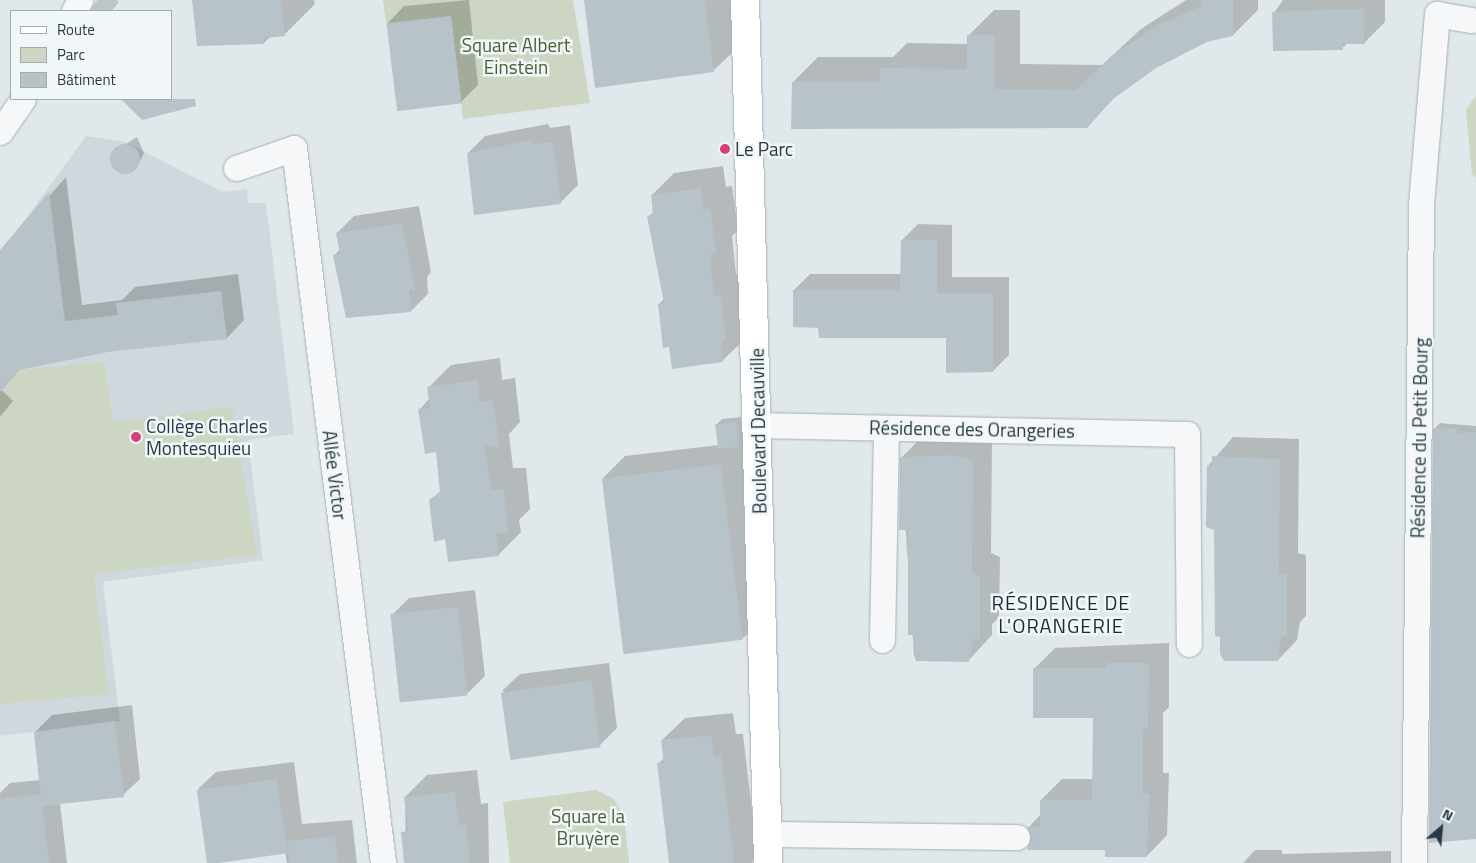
<!DOCTYPE html>
<meta charset="utf-8">
<style>
body{margin:0}
#map{position:relative;width:1476px;height:863px;overflow:hidden;background:#e1e8eb;font-family:"Titillium Web",sans-serif}
div>[style]{position:absolute}
.built>*{inset:0;background:#cfd8dd}
.green>*{inset:0;background:#ccd6c2}
.shadow>*{inset:0;background:#0003}
.building>*{inset:0;background:#b8c2c9;transform-origin:0 0}
.round{border-radius:50%}
.street-tunnel>*{height:25px;margin-top:-12.5px;transform-origin:0;background:repeating-linear-gradient(90deg,#bcc5ca 0 25px,transparent 0 37px)}
.roads{filter:drop-shadow(0 0 1px #a6b0b6) drop-shadow(0 0 1px #a6b0b6)}
.street>*{height:25px;margin:-12.5px;padding:0 12.5px;transform-origin:12.5px;border-radius:12.5px;background:#f5f7f9}
.secondary>*{height:28px;margin:-14px;padding:0 14px;transform-origin:14px;border-radius:14px;background:#fff}
.dots>*{width:14px;height:14px;translate:-50% -50%;box-sizing:border-box;border:2px solid #f1f6f8;border-radius:50%}
span{translate:-50% -50%;white-space:nowrap;text-align:center;line-height:1.15;-webkit-text-stroke:5px #f1f6f8;paint-order:stroke}
.park-label{font-size:19px;color:#486134}
.poi-label{font-size:19px;color:#283a44}
.left{translate:0 -50%;text-align:left}
.street-label{font-size:19px;color:#283a44}
.neighbourhood-label{font-size:20px;color:#1a2a35;letter-spacing:1px}
.legend{position:absolute;left:10px;top:10px;width:162px;height:90px;box-sizing:border-box;background:#f1f6f8;border:1px solid #a1abb0;margin:0;padding:6px 9px;list-style:none;font-size:15px;color:#283a44}
.legend li{display:flex;align-items:center;gap:10px;height:25px}
.legend b{width:25px;border:1px solid #a1abb0}
.north{position:absolute;left:1416px;top:803px;width:50px;height:50px;-webkit-text-stroke:4px #f1f6f8;paint-order:stroke;rotate:27deg;font-size:14px;font-weight:700;line-height:20px;text-align:center;color:#283a44}
.north::after{content:'';display:block;margin:auto;width:18px;height:22px;background:#283a44;clip-path:polygon(50% 0,100% 100%,50% 72%,0 100%)}
</style>
<div id="map">
<div class="built">
<i style="clip-path:polygon(86px 136px,125px 142px,223px 192px,247px 189px,248px 203px,266px 203px,294px 434px,248px 440px,263px 560px,103px 582px,120px 721px,0 736px,0 254px)"></i>
</div>
<div class="green">
<i style="clip-path:polygon(383px 0,573px 0,590px 103px,463px 119px,451px 16px,386px 23px)"></i>
<i style="clip-path:polygon(1476px 96px,1476px 178px,1472px 174px,1466px 110px)"></i>
<i style="clip-path:polygon(104px 362px,113px 422px,232px 407px,257px 555px,94px 574px,109px 694px,0 704px,0 396px,19px 370px)"></i>
<i style="clip-path:polygon(596px 790px,614px 799px,624px 816px,629px 863px,510px 863px,503px 802px)"></i>
</div>
<div class="shadow">
<i style="clip-path:polygon(193px 0,314px 0,315px 4px,285px 34px,271px 36px,264px 43px)"></i>
<i style="clip-path:polygon(469px 0,478px 85px,461px 102px,387px 24px,404px 6px)"></i>
<i style="clip-path:polygon(586px 0,730px 0,736px 49px,713px 71px)"></i>
<i style="clip-path:polygon(1186px 0,1258px 0,1258px 10px,1233px 35px,1206px 41px,1155px 67px,1120px 92px,1086px 127px,793px 82px,818px 57px,893px 57px,907px 43px,968px 44px,968px 36px,994px 10px,1020px 10px,1020px 64px,1102px 65px,1141px 29px)"></i>
<i style="clip-path:polygon(1283px 0,1385px 0,1385px 22px,1364px 43px,1348px 43px,1342px 48px,1274px 13px)"></i>
<i style="clip-path:polygon(548px 124px,550px 128px,570px 125px,578px 185px,560px 203px,468px 153px,485px 136px)"></i>
<i style="clip-path:polygon(137px 137px,144px 153px,139px 163px,134px 169px,117px 170px,112px 161px,115px 151px)"></i>
<i style="clip-path:polygon(723px 166px,726px 187px,732px 186px,738px 230px,732px 236px,736px 275px,743px 274px,745px 339px,722px 361px,670px 346px,659px 304px,664px 299px,649px 217px,654px 211px,652px 195px,674px 173px)"></i>
<i style="clip-path:polygon(66px 177px,82px 305px,122px 300px,135px 287px,238px 274px,244px 320px,227px 338px,108px 350px,21px 368px,2px 390px,13px 401px,0 417px,0 252px)"></i>
<i style="clip-path:polygon(419px 206px,431px 272px,427px 277px,428px 294px,411px 311px,335px 255px,340px 249px,337px 233px,354px 216px)"></i>
<i style="clip-path:polygon(918px 224px,952px 225px,952px 277px,1009px 277px,1009px 355px,993px 371px,947px 337px,820px 327px,794px 290px,810px 274px,902px 274px,902px 240px)"></i>
<i style="clip-path:polygon(500px 358px,502px 380px,515px 378px,520px 422px,509px 434px,513px 468px,526px 468px,530px 509px,519px 520px,521px 532px,499px 554px,446px 538px,431px 501px,441px 490px,437px 450px,419px 410px,430px 398px,429px 387px,451px 365px)"></i>
<i style="clip-path:polygon(741px 417px,765px 617px,742px 639px,603px 478px,625px 456px,719px 445px,716px 425px,722px 419px)"></i>
<i style="clip-path:polygon(1440px 423px,1476px 426px,1476px 837px,1434px 429px)"></i>
<i style="clip-path:polygon(1233px 437px,1299px 439px,1298px 553px,1306px 555px,1306px 616px,1300px 622px,1297px 640px,1278px 660px,1215px 529px,1208px 466px)"></i>
<i style="clip-path:polygon(921px 438px,992px 440px,991px 553px,1000px 557px,999px 618px,992px 624px,992px 635px,968px 661px,916px 660px,914px 655px,901px 458px)"></i>
<i style="clip-path:polygon(475px 590px,485px 676px,468px 693px,392px 615px,409px 598px)"></i>
<i style="clip-path:polygon(1169px 643px,1169px 707px,1163px 713px,1163px 773px,1169px 773px,1167px 835px,1147px 856px,1033px 837px,1029px 827px,1041px 814px,1041px 800px,1062px 779px,1094px 779px,1094px 717px,1034px 669px,1055px 648px)"></i>
<i style="clip-path:polygon(609px 663px,617px 728px,599px 746px,502px 691px,520px 674px)"></i>
<i style="clip-path:polygon(132px 705px,140px 779px,123px 795px,60px 803px,67px 863px,1px 863px,0 793px,10px 783px,40px 780px,35px 732px,52px 715px)"></i>
<i style="clip-path:polygon(733px 713px,736px 734px,743px 734px,757px 853px,752px 863px,671px 863px,658px 764px,664px 758px,662px 740px,685px 718px)"></i>
<i style="clip-path:polygon(294px 762px,302px 824px,352px 820px,357px 863px,287px 863px,285px 852px,198px 789px,216px 772px)"></i>
<i style="clip-path:polygon(477px 770px,481px 804px,488px 803px,489px 863px,406px 863px,405px 797px,427px 775px)"></i>
<i style="clip-path:polygon(1255px 850px,1282px 850px,1282px 854px,1391px 851px,1391px 863px,1243px 863px)"></i>
</div>
<div class="building">
<i style="clip-path:polygon(192px 0,281px 0,285px 36px,264px 38px,264px 44px,197px 46px)"></i>
<i style="clip-path:polygon(584px 0,705px 0,714px 72px,595px 88px)"></i>
<i style="clip-path:polygon(1202px 0,1233px 0,1233px 36px,1207px 42px,1156px 68px,1113px 99px,1087px 128px,791px 129px,792px 82px,880px 82px,880px 68px,967px 69px,967px 35px,995px 35px,995px 89px,1076px 90px,1114px 54px,1160px 24px,1202px 6px)"></i>
<i style="clip-path:polygon(1342px 9px,1364px 9px,1365px 44px,1343px 44px,1343px 50px,1273px 51px,1272px 12px)"></i>
<i style="left:451px;top:16px;width:88px;height:65px;rotate:83deg"></i>
<i style="clip-path:polygon(121px 99px,195px 99px,196px 106px,142px 120px)"></i>
<i style="clip-path:polygon(531px 140px,532px 144px,553px 142px,561px 204px,474px 215px,467px 153px)"></i>
<i class="round" style="left:110px;top:144px;width:30px;height:30px"></i>
<i style="clip-path:polygon(701px 188px,704px 209px,710px 208px,716px 254px,710px 254px,714px 296px,721px 296px,726px 341px,721px 341px,723px 362px,672px 369px,669px 347px,663px 348px,658px 304px,664px 303px,647px 216px,653px 215px,651px 195px)"></i>
<i style="clip-path:polygon(49px 192px,65px 321px,118px 315px,116px 303px,221px 291px,227px 339px,108px 352px,19px 370px,0 392px,0 250px)"></i>
<i style="clip-path:polygon(402px 223px,415px 290px,409px 290px,411px 312px,346px 318px,333px 255px,340px 253px,336px 233px)"></i>
<i style="clip-path:polygon(901px 240px,937px 240px,937px 293px,993px 293px,993px 372px,946px 373px,946px 338px,819px 338px,818px 328px,793px 327px,793px 290px,900px 290px)"></i>
<i style="clip-path:polygon(478px 380px,480px 402px,493px 400px,499px 446px,485px 446px,491px 490px,504px 489px,508px 533px,496px 534px,499px 556px,448px 562px,445px 539px,434px 542px,429px 500px,440px 492px,436px 452px,425px 454px,418px 409px,430px 408px,427px 387px)"></i>
<i style="left:736px;top:422px;width:25px;height:21px;rotate:83deg"></i>
<i style="clip-path:polygon(1457px 428px,1457px 433px,1476px 432px,1476px 839px,1429px 843px,1433px 429px)"></i>
<i style="clip-path:polygon(954px 455px,973px 460px,972px 573px,980px 577px,980px 639px,973px 639px,969px 662px,916px 661px,913px 635px,908px 635px,908px 530px,899px 530px,900px 457px)"></i>
<i style="clip-path:polygon(1212px 456px,1280px 459px,1279px 573px,1287px 575px,1287px 636px,1281px 637px,1278px 661px,1224px 661px,1220px 654px,1220px 637px,1215px 636px,1214px 530px,1206px 527px,1207px 465px,1212px 466px)"></i>
<i style="left:721px;top:464px;width:177px;height:120px;rotate:83deg"></i>
<i style="left:458px;top:607px;width:89px;height:68px;rotate:84deg"></i>
<i style="clip-path:polygon(1106px 663px,1149px 663px,1148px 729px,1143px 729px,1143px 793px,1149px 794px,1147px 857px,1105px 857px,1105px 850px,1027px 850px,1031px 837px,1027px 827px,1040px 827px,1040px 800px,1092px 800px,1093px 718px,1033px 718px,1033px 668px,1106px 668px)"></i>
<i style="left:591px;top:680px;width:68px;height:91px;rotate:82deg"></i>
<i style="clip-path:polygon(115px 721px,124px 797px,42px 806px,49px 863px,0 863px,0 799px,41px 794px,41px 800px,34px 732px)"></i>
<i style="clip-path:polygon(711px 735px,714px 756px,721px 755px,734px 863px,669px 863px,657px 763px,664px 763px,661px 740px)"></i>
<i style="left:277px;top:779px;width:75px;height:81px;rotate:82deg"></i>
<i style="clip-path:polygon(455px 792px,459px 825px,466px 825px,470px 863px,404px 863px,401px 832px,408px 831px,404px 797px)"></i>
<i style="clip-path:polygon(335px 836px,338px 863px,289px 863px,287px 841px)"></i>
</div>
<div class="street-tunnel">
<i style="left:97px;top:0;width:18px;rotate:38deg"></i>
</div>
<div class="roads">
<div class="street">
<i style="left:74px;top:11px;width:13px;rotate:-61deg"></i>
<i style="left:0;top:132px;width:40px;rotate:-55.1deg"></i>
<i style="left:236px;top:168px;width:61px;rotate:-19deg"></i>
<i style="left:294px;top:148px;width:721px;rotate:82.9deg"></i>
<i style="left:758px;top:425px;width:429px;rotate:1.2deg"></i>
<i style="left:1187px;top:434px;width:210px;rotate:89.5deg"></i>
<i style="left:882px;top:640px;width:212px;rotate:-88.9deg"></i>
<i style="left:766px;top:834px;width:251px;rotate:0.7deg"></i>
<i style="left:1414px;top:863px;width:659px;rotate:-89.39deg"></i>
<i style="left:1421px;top:204px;width:191px;rotate:-85.2deg"></i>
<i style="left:1437px;top:14px;width:35px;rotate:10deg"></i>
</div>
<div class="secondary">
<i style="left:745px;top:0;width:863px;rotate:88.47deg"></i>
</div>
</div>
<div class="dots">
<i style="left:725px;top:149px;background:#d83e7d"></i>
<i style="left:136px;top:437px;background:#d83e7d"></i>
</div>
<div class="park-label">
<span style="left:516px;top:56px">Square Albert<br>Einstein</span>
<span style="left:588px;top:827px">Square la<br>Bruyère</span>
</div>
<div class="poi-label">
<span class="left" style="left:735px;top:149px">Le Parc</span>
<span class="left" style="left:146px;top:437px">Collège Charles<br>Montesquieu</span>
</div>
<div class="street-label">
<span style="left:972px;top:429px;rotate:1deg">Résidence des Orangeries</span>
<span style="left:758px;top:431px;rotate:-91deg">Boulevard Decauville</span>
<span style="left:1419px;top:438px;rotate:-89deg">Résidence du Petit Bourg</span>
<span style="left:335px;top:475px;rotate:83deg">Allée Victor</span>
</div>
<div class="neighbourhood-label">
<span style="left:1061px;top:614px">RÉSIDENCE DE<br>L'ORANGERIE</span>
</div>
<ul class="legend">
<li><b style="height:6px;background:#fff"></b>Route</li>
<li><b style="height:14px;background:#ccd6c2"></b>Parc</li>
<li><b style="height:14px;background:#b8c2c9"></b>Bâtiment</li>
</ul>
<div class="north">N</div>
</div>
